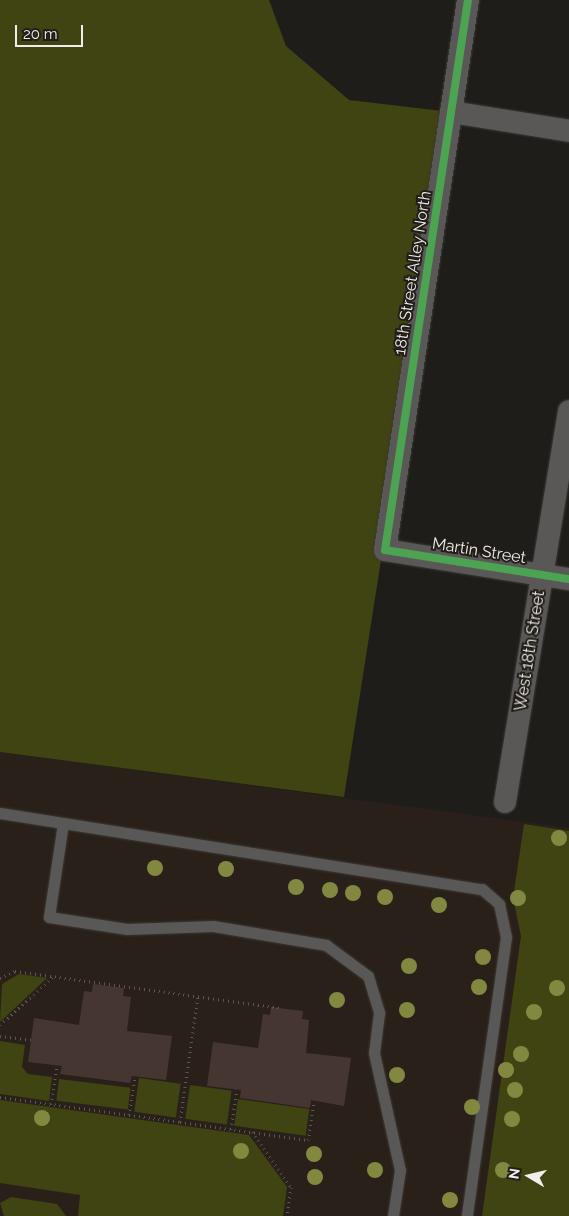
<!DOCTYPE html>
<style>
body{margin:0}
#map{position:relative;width:569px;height:1216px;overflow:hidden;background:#1f1d1a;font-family:Raleway,sans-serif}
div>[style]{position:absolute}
.built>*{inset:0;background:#292119}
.green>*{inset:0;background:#404312;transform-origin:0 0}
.building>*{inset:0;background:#463632}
.path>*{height:3px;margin-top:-1.5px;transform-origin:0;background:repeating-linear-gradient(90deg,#5a5856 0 1px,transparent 0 5px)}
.roads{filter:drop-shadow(0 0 1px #3b3936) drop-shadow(0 0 1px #3b3936)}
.service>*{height:11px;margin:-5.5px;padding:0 5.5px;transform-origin:5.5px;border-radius:5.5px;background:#5a5856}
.minor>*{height:22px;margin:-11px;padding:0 11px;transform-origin:11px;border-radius:11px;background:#5a5856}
.cycleway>*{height:8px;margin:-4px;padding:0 4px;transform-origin:4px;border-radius:4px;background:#4ca352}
.trees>*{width:16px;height:16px;margin:-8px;border-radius:50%;background:#838840}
span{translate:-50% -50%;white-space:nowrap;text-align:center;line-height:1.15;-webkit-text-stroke:4px #211d18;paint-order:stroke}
.street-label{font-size:16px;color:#f1eeea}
.north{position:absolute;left:504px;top:1151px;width:50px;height:50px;-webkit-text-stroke:4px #211d18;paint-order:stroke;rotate:279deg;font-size:14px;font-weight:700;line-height:20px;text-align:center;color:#f1eeea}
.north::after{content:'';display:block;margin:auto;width:18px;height:22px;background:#f1eeea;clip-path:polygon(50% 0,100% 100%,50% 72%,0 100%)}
.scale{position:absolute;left:15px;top:25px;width:68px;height:22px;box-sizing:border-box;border:2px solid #f1eeea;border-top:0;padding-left:6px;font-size:15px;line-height:18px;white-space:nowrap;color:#f1eeea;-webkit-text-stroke:4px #211d18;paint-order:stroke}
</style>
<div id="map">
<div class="built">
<i style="clip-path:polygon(0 752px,569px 828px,569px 1216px,0 1216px)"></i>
</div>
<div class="green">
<i style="clip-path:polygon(0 0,269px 0,286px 46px,349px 100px,451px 112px,344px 797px,0 752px)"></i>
<i style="clip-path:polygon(524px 824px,569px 831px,569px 1216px,482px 1216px,521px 936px,513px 898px)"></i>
<i style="clip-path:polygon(19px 974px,47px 978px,0 1022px,2px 984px)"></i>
<i style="clip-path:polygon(0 1041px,25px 1045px,22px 1067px,28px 1074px,52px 1077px,49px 1101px,0 1094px)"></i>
<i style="left:139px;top:1078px;width:42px;height:34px;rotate:8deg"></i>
<i style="left:59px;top:1079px;width:72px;height:22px;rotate:7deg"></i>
<i style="left:190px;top:1085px;width:42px;height:34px;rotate:8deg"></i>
<i style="left:238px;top:1099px;width:72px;height:27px;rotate:8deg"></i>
<i style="clip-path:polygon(0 1100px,249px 1135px,287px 1187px,283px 1216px,78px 1216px,80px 1195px,0 1183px)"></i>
<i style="clip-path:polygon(11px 1197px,57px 1204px,66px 1216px,4px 1216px,0 1203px)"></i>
</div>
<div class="building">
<i style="clip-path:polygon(93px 984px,124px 988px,123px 996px,131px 997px,127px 1031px,172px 1036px,166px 1080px,132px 1076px,130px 1083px,60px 1074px,62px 1066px,28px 1062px,34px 1018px,79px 1025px,84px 991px,92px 992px)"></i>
<i style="clip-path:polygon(271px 1007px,303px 1011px,302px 1019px,309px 1020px,306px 1053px,351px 1058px,344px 1106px,311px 1100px,310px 1108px,240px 1098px,241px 1090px,207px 1086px,213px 1042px,258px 1048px,263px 1014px,270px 1015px)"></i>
</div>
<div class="path">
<i style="left:0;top:978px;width:17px;rotate:-25deg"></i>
<i style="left:15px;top:971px;width:269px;rotate:7.9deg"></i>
<i style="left:0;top:1025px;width:73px;rotate:-42.2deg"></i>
<i style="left:0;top:1036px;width:31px;rotate:7deg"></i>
<i style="left:0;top:1097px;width:182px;rotate:7.9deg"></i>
<i style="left:180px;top:1122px;width:128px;rotate:-81.9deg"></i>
<i style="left:51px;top:1104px;width:39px;rotate:-81deg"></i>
<i style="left:129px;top:1115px;width:39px;rotate:-81deg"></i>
<i style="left:180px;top:1122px;width:129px;rotate:8deg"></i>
<i style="left:308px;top:1140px;width:39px;rotate:-81deg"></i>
<i style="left:231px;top:1129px;width:40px;rotate:-81.5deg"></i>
<i style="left:252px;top:1132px;width:67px;rotate:54.7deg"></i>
<i style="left:291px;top:1187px;width:29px;rotate:98deg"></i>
</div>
<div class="roads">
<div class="service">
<i style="left:0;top:813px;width:488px;rotate:9deg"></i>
<i style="left:482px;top:889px;width:23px;rotate:41deg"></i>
<i style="left:499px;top:904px;width:34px;rotate:78deg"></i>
<i style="left:506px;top:937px;width:282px;rotate:98deg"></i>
<i style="left:63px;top:823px;width:95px;rotate:98.5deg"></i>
<i style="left:49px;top:917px;width:79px;rotate:8.7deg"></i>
<i style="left:127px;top:929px;width:86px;rotate:-2deg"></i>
<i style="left:213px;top:926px;width:115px;rotate:9.5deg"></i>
<i style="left:326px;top:945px;width:52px;rotate:36.4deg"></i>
<i style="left:368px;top:976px;width:39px;rotate:73deg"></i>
<i style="left:379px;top:1013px;width:40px;rotate:97.1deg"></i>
<i style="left:374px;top:1053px;width:120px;rotate:77.5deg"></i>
<i style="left:400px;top:1170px;width:47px;rotate:98.7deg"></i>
</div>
<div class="minor">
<i style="left:468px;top:0;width:556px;rotate:98.58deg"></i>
<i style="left:385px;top:550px;width:186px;rotate:9deg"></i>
<i style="left:451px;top:112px;width:120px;rotate:9.1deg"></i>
<i style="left:505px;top:802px;width:396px;rotate:-80.7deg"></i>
</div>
</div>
<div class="cycleway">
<i style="left:468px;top:0;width:556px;rotate:98.58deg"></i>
<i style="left:385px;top:550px;width:186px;rotate:9deg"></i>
</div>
<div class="trees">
<i style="left:559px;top:838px"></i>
<i style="left:155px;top:868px"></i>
<i style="left:226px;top:869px"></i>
<i style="left:296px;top:887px"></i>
<i style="left:330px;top:890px"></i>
<i style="left:353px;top:893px"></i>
<i style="left:385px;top:897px"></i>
<i style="left:518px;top:898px"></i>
<i style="left:439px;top:905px"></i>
<i style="left:483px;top:957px"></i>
<i style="left:409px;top:966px"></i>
<i style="left:479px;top:987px"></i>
<i style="left:557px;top:988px"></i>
<i style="left:337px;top:1000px"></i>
<i style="left:407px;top:1010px"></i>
<i style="left:534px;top:1012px"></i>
<i style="left:521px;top:1054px"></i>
<i style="left:506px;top:1070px"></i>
<i style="left:397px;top:1075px"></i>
<i style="left:515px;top:1090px"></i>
<i style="left:472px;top:1107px"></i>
<i style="left:42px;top:1118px"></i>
<i style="left:512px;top:1119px"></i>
<i style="left:241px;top:1151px"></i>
<i style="left:314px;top:1154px"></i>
<i style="left:375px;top:1170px"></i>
<i style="left:503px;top:1170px"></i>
<i style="left:315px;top:1177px"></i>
<i style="left:450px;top:1200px"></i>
</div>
<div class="street-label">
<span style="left:413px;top:273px;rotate:-81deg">18th Street Alley North</span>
<span style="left:479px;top:551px;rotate:9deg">Martin Street</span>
<span style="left:530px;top:651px;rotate:-81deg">West 18th Street</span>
</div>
<div class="north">N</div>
<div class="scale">20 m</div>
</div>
